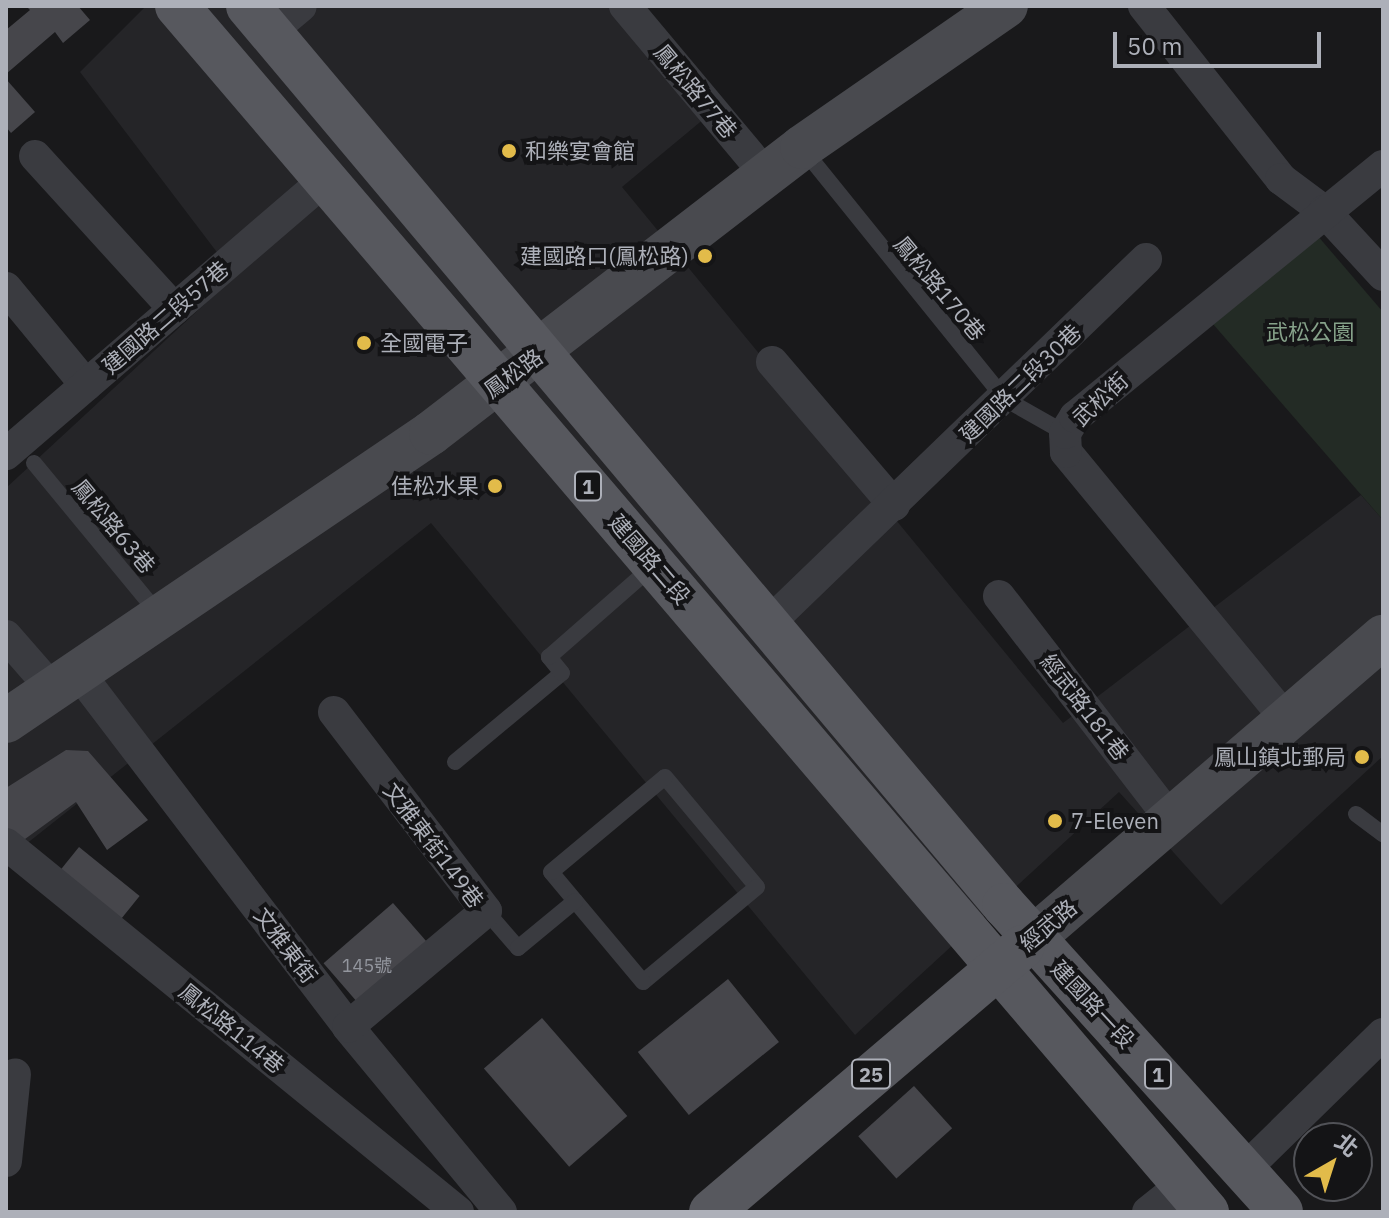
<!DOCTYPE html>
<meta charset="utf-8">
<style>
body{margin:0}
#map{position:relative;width:1389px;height:1218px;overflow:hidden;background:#19191b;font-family:"IBM Plex Sans","Noto Sans TC",sans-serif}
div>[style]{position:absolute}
.built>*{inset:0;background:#252528}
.green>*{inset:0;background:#232b25}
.building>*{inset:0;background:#46464b;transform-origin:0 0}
.lane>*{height:16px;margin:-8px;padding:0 8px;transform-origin:8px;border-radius:8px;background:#3a3b40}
.street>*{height:32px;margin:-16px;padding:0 16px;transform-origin:16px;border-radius:16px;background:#3a3b40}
.secondary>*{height:44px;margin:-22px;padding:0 22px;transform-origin:22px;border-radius:22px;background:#494a4f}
.primary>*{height:44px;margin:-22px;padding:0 22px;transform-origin:22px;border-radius:22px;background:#57585e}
.dots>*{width:22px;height:22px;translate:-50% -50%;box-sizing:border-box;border:4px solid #141416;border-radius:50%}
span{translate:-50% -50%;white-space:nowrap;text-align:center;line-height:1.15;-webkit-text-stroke:8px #141416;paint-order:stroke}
.number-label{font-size:18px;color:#93969e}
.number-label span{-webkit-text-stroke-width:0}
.shield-label span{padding:2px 6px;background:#141416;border:2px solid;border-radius:6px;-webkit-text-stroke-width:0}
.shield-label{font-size:20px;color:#adb0b9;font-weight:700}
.street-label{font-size:22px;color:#adb0b9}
.poi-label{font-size:22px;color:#adb0b9}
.left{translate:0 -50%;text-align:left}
.right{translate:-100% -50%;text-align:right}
.park-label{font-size:22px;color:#86a28a}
.frame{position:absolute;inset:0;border:8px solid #adb0b9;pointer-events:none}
.north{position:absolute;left:1293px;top:1122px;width:80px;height:80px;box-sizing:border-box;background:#141416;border:2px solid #515257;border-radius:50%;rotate:39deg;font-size:22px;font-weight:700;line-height:32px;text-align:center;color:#adb0b9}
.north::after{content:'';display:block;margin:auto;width:28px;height:36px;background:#e2bb4a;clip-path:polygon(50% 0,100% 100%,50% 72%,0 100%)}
.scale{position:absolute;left:1113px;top:32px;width:208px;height:36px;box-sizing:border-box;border:4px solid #adb0b9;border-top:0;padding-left:10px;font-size:24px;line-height:28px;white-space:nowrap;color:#adb0b9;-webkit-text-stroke:6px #141416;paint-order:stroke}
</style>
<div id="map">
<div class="built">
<i style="clip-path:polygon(146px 6px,609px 6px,705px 118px,622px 187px,1063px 723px,1361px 495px,1383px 520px,1383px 756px,1221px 905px,1119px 792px,855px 1035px,431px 523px,6px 860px,6px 488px,235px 276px,80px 72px)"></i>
</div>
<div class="green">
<i style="clip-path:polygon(1317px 235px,1383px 312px,1383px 520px,1213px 324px)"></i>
</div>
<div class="building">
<i style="clip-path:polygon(26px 6px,78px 6px,90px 20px,63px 43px,55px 32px,6px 74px,6px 30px,30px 10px)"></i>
<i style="clip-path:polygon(6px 79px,35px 112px,11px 133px,6px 127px)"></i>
<i style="clip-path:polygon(66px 750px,88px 751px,148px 820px,107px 850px,76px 802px,14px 847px,6px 836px,6px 788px)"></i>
<i style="left:79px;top:847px;width:78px;height:42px;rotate:39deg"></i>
<i style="left:393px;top:903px;width:70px;height:92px;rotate:49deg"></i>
<i style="left:728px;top:979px;width:81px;height:116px;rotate:51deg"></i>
<i style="left:542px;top:1018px;width:130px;height:77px;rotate:49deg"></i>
<i style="left:914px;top:1086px;width:57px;height:75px;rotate:48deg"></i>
</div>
<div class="lane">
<i style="left:803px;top:149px;width:321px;rotate:51.1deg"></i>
<i style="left:1005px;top:399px;width:69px;rotate:29.5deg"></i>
<i style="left:34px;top:463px;width:198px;rotate:50.5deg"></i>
<i style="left:455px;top:762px;width:139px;rotate:-39.8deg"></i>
<i style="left:562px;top:673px;width:21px;rotate:-129deg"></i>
<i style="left:549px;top:657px;width:138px;rotate:-41.2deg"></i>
<i style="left:665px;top:777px;width:143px;rotate:50.1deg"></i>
<i style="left:757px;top:887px;width:148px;rotate:140.2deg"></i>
<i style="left:643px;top:982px;width:143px;rotate:-129.9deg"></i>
<i style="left:551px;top:872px;width:148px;rotate:-39.8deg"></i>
<i style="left:1356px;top:814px;width:34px;rotate:37deg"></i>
<i style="left:486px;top:911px;width:49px;rotate:49.1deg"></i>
<i style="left:518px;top:948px;width:74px;rotate:-39.5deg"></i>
</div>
<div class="street">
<i style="left:625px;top:6px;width:222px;rotate:50.1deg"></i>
<i style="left:1144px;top:6px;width:221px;rotate:51.6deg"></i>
<i style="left:1281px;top:179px;width:54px;rotate:36.7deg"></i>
<i style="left:1324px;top:211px;width:87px;rotate:47.3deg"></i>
<i style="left:270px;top:32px;width:40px;rotate:-40deg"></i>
<i style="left:35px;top:156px;width:207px;rotate:47.7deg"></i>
<i style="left:6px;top:288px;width:126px;rotate:50.5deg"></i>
<i style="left:772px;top:362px;width:188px;rotate:49.5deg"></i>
<i style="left:6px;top:454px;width:420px;rotate:-40.7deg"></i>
<i style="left:999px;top:596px;width:282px;rotate:52.4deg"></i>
<i style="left:767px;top:625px;width:527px;rotate:-44deg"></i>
<i style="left:6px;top:636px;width:73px;rotate:48.9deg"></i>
<i style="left:78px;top:672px;width:446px;rotate:52.7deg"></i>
<i style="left:348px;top:1027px;width:240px;rotate:50.4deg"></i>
<i style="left:334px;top:712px;width:250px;rotate:52.6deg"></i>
<i style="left:486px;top:911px;width:180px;rotate:140deg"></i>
<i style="left:1286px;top:719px;width:346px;rotate:-129.5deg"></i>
<i style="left:1066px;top:452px;width:19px;rotate:-93deg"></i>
<i style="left:1065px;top:433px;width:19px;rotate:-58deg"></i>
<i style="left:1075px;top:417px;width:397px;rotate:-39.2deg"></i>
<i style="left:6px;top:844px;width:583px;rotate:39.15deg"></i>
<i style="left:6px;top:1161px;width:87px;rotate:-84.1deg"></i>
<i style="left:1245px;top:1169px;width:193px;rotate:-44.4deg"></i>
<i style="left:1148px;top:1212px;width:45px;rotate:-38.7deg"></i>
</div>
<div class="secondary">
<i style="left:6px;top:721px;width:513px;rotate:-34.12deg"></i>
<i style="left:431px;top:433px;width:468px;rotate:-37.6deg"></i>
<i style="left:802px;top:147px;width:248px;rotate:-34.7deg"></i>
<i style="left:1033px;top:938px;width:462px;rotate:-40.7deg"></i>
</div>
<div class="primary">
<i style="left:177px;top:6px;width:1586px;rotate:49.5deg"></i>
<i style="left:248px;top:6px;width:1175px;rotate:49.94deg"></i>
<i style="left:1004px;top:905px;width:413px;rotate:47.9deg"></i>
<i style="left:711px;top:1212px;width:409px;rotate:-40.4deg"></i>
</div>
<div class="dots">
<i style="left:509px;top:151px;background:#e2bb4a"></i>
<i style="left:705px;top:256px;background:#e2bb4a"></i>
<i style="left:364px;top:343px;background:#e2bb4a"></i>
<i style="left:495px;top:486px;background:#e2bb4a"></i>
<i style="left:1362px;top:757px;background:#e2bb4a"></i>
<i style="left:1055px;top:821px;background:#e2bb4a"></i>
</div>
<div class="number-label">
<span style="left:367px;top:966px">145號</span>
</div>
<div class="shield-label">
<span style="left:588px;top:486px">1</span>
<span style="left:871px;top:1074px">25</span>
<span style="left:1158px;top:1074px">1</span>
</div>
<div class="street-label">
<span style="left:696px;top:91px;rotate:50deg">鳳松路77巷</span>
<span style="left:940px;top:288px;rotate:50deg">鳳松路170巷</span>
<span style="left:165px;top:317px;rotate:-41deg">建國路二段57巷</span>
<span style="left:513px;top:373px;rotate:-36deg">鳳松路</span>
<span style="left:1020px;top:383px;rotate:-44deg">建國路二段30巷</span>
<span style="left:1100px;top:399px;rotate:-43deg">武松街</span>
<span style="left:114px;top:526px;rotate:50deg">鳳松路63巷</span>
<span style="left:650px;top:559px;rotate:49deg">建國路二段</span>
<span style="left:1085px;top:707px;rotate:52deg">經武路181巷</span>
<span style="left:434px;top:845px;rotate:53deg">文雅東街149巷</span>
<span style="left:1048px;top:925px;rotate:-40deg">經武路</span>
<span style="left:286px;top:945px;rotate:53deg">文雅東街</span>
<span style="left:1093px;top:1004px;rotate:47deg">建國路一段</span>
<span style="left:232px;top:1028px;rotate:39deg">鳳松路114巷</span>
</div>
<div class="poi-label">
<span class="left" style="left:525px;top:151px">和樂宴會館</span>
<span class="right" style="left:689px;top:256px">建國路口(鳳松路)</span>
<span class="left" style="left:380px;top:343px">全國電子</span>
<span class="right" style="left:479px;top:486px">佳松水果</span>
<span class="right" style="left:1346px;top:757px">鳳山鎮北郵局</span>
<span class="left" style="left:1071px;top:821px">7-Eleven</span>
</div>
<div class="park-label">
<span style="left:1310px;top:332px">武松公園</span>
</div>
<div class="frame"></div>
<div class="north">北</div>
<div class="scale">50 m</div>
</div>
